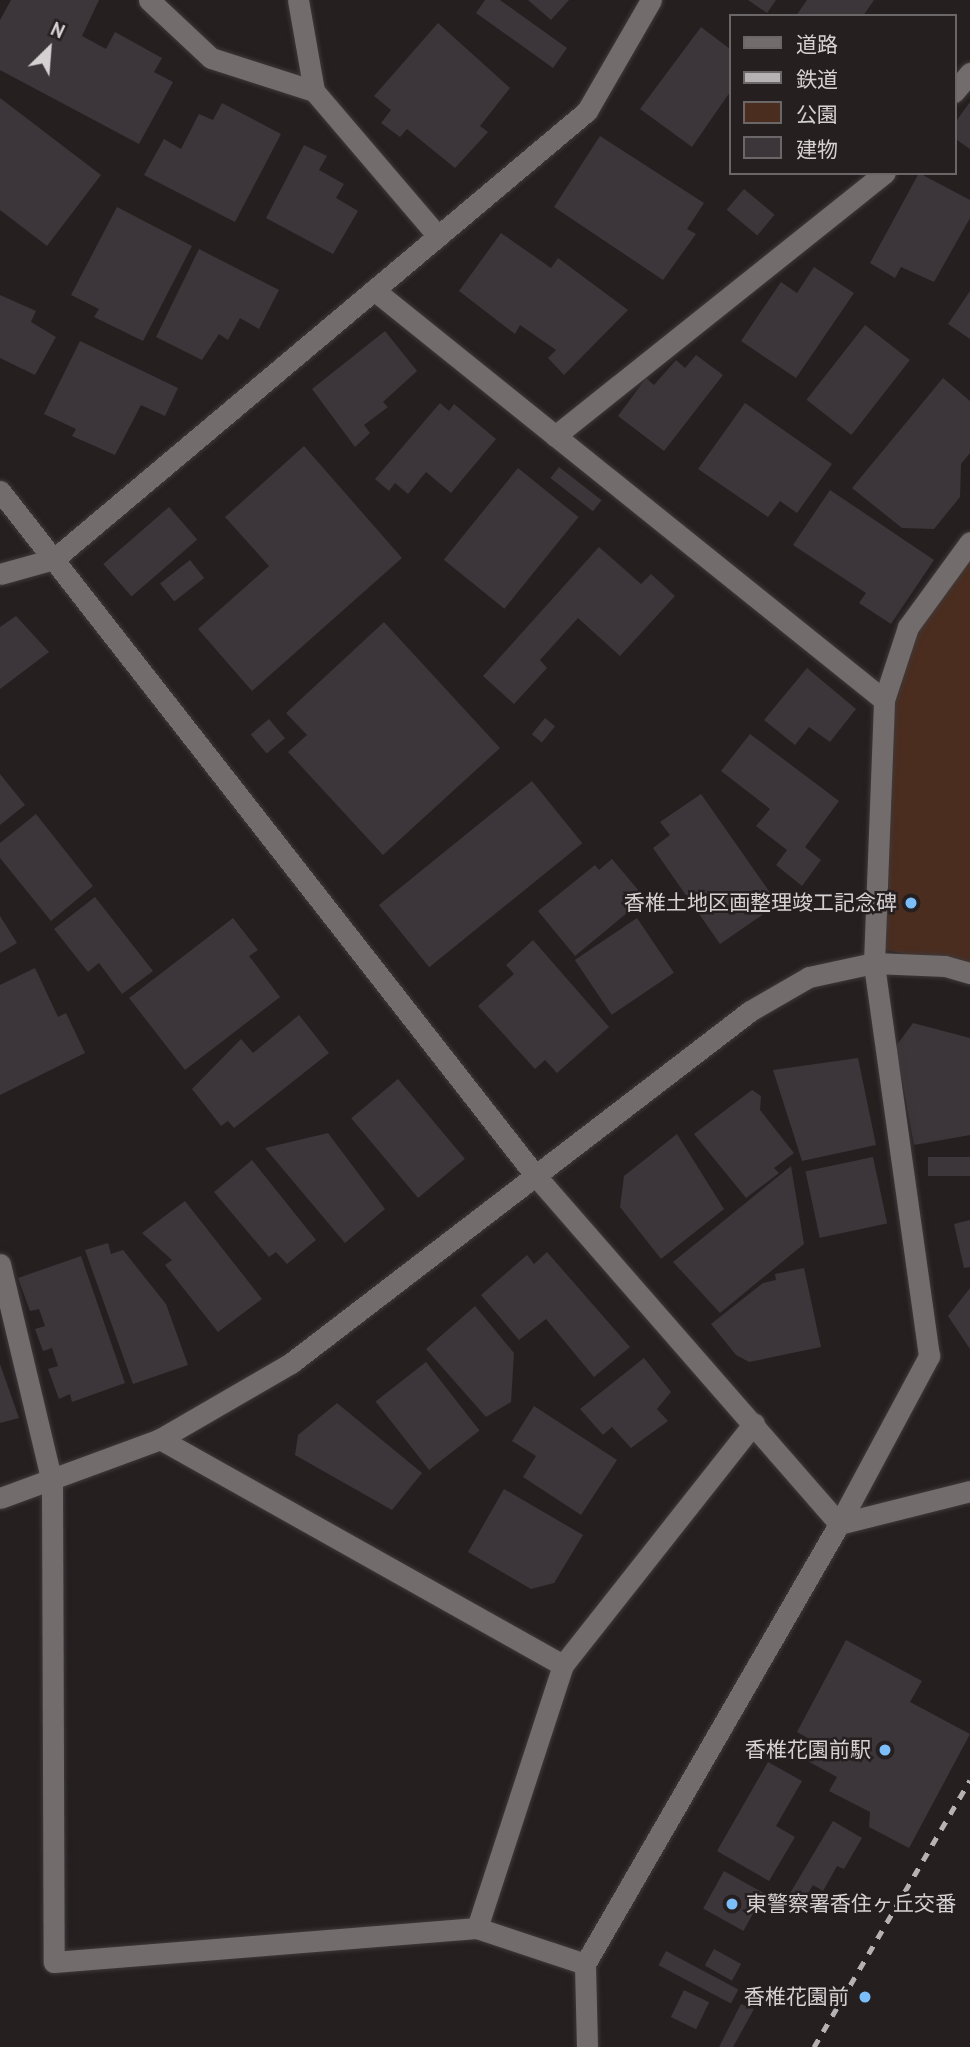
<!DOCTYPE html>
<meta charset="utf-8">
<style>
body{margin:0}
#map{position:relative;width:970px;height:2047px;overflow:hidden;background:#251f20;font-family:"PT Sans","Noto Sans JP",sans-serif}
div>[style]{position:absolute}
.green>*{inset:0;background:#4a2d1f}
.building>*{inset:0;background:#3c363a;transform-origin:0 0}
.roads{filter:drop-shadow(0 0 2px #3e393a) drop-shadow(0 0 2px #3e393a)}
.minor>*{height:21px;margin:-10.5px;padding:0 10.5px;transform-origin:10.5px;border-radius:10.5px;background:#736c6d}
.tertiary>*{height:21px;margin:-10.5px;padding:0 10.5px;transform-origin:10.5px;border-radius:10.5px;background:#736c6d}
.rail>*{height:5px;margin-top:-2.5px;transform-origin:0;background:repeating-linear-gradient(90deg,#b6b2b3 0 9px,transparent 0 18px)}
.dots>*{width:19px;height:19px;translate:-50% -50%;box-sizing:border-box;border:4px solid #251f20;border-radius:50%}
span{translate:-50% -50%;white-space:nowrap;text-align:center;line-height:1.15;-webkit-text-stroke:5px #251f20;paint-order:stroke}
.poi-label{font-size:21px;color:#d5d1d2}
.right{translate:-100% -50%;text-align:right}
.left{translate:0 -50%;text-align:left}
.legend{position:absolute;left:729px;top:14px;width:228px;height:161px;box-sizing:border-box;background:#251f20;border:2px solid #6b6667;margin:0;padding:9px 12px;list-style:none;font-size:21px;color:#d5d1d2}
.legend li{display:flex;align-items:center;gap:14px;height:35px}
.legend b{width:35px;border:2px solid #6b6667}
.north{position:absolute;left:14px;top:14px;width:70px;height:70px;-webkit-text-stroke:5px #251f20;paint-order:stroke;rotate:25deg;font-size:19px;font-weight:700;line-height:28px;text-align:center;color:#d5d1d2}
.north::after{content:'';display:block;margin:auto;width:24px;height:32px;background:#d5d1d2;clip-path:polygon(50% 0,100% 100%,50% 72%,0 100%)}
</style>
<div id="map">
<div class="green">
<i style="clip-path:polygon(970px 548px,970px 969px,882px 949px,887px 700px,910px 630px)"></i>
</div>
<div class="building">
<i style="clip-path:polygon(11px 0,99px 0,82px 36px,106px 49px,115px 32px,162px 58px,154px 72px,173px 82px,139px 144px,0 70px,0 20px)"></i>
<i style="clip-path:polygon(485px 0,500px 0,567px 48px,553px 68px,476px 13px)"></i>
<i style="clip-path:polygon(528px 0,569px 0,551px 20px)"></i>
<i style="clip-path:polygon(748px 0,776px 0,767px 13px)"></i>
<i style="clip-path:polygon(807px 0,874px 0,863px 16px,796px 16px)"></i>
<i style="clip-path:polygon(438px 23px,510px 88px,480px 126px,488px 132px,455px 168px,407px 129px,400px 137px,381px 123px,391px 110px,374px 96px)"></i>
<i style="clip-path:polygon(701px 27px,730px 49px,730px 92px,692px 147px,640px 109px)"></i>
<i style="clip-path:polygon(0 98px,101px 175px,47px 246px,0 210px)"></i>
<i style="clip-path:polygon(970px 102px,970px 149px,954px 138px,954px 124px)"></i>
<i style="clip-path:polygon(222px 103px,281px 134px,235px 222px,144px 175px,164px 139px,181px 149px,199px 114px,213px 120px)"></i>
<i style="clip-path:polygon(600px 136px,704px 203px,687px 229px,696px 234px,663px 280px,554px 207px)"></i>
<i style="clip-path:polygon(304px 145px,327px 156px,319px 170px,344px 184px,336px 198px,358px 211px,333px 254px,266px 218px)"></i>
<i style="clip-path:polygon(919px 173px,970px 200px,970px 218px,934px 282px,901px 267px,895px 278px,870px 263px)"></i>
<i style="left:744px;top:189px;width:40px;height:27px;rotate:40deg"></i>
<i style="clip-path:polygon(117px 207px,192px 246px,143px 341px,94px 317px,99px 309px,71px 295px)"></i>
<i style="clip-path:polygon(501px 233px,551px 268px,558px 258px,628px 310px,564px 375px,548px 358px,556px 350px,520px 325px,515px 334px,459px 291px)"></i>
<i style="clip-path:polygon(199px 249px,279px 290px,259px 329px,240px 318px,228px 340px,219px 334px,202px 360px,156px 337px)"></i>
<i style="clip-path:polygon(814px 267px,854px 293px,796px 378px,741px 341px,781px 282px,797px 293px)"></i>
<i style="clip-path:polygon(970px 291px,970px 339px,948px 324px)"></i>
<i style="clip-path:polygon(0 295px,36px 311px,31px 322px,56px 337px,35px 375px,0 358px)"></i>
<i style="left:865px;top:325px;width:57px;height:95px;rotate:38deg"></i>
<i style="clip-path:polygon(385px 331px,417px 371px,383px 402px,388px 407px,364px 425px,370px 433px,355px 447px,312px 389px)"></i>
<i style="clip-path:polygon(80px 341px,178px 388px,165px 416px,141px 405px,115px 455px,72px 436px,76px 429px,44px 414px)"></i>
<i style="clip-path:polygon(696px 355px,723px 375px,664px 451px,618px 416px,646px 378px,654px 385px,676px 360px,685px 368px)"></i>
<i style="clip-path:polygon(943px 378px,970px 401px,970px 453px,961px 464px,960px 497px,934px 529px,902px 528px,852px 488px)"></i>
<i style="clip-path:polygon(440px 403px,449px 411px,454px 404px,496px 439px,451px 493px,426px 472px,408px 494px,395px 483px,389px 491px,375px 479px)"></i>
<i style="clip-path:polygon(745px 403px,832px 464px,797px 513px,780px 501px,768px 517px,698px 469px)"></i>
<i style="clip-path:polygon(304px 446px,402px 558px,252px 691px,198px 629px,269px 566px,225px 517px)"></i>
<i style="left:559px;top:467px;width:54px;height:14px;rotate:38deg"></i>
<i style="left:518px;top:468px;width:78px;height:118px;rotate:39deg"></i>
<i style="clip-path:polygon(830px 490px,934px 560px,891px 624px,859px 603px,866px 593px,793px 545px)"></i>
<i style="left:169px;top:507px;width:43px;height:87px;rotate:49deg"></i>
<i style="clip-path:polygon(599px 547px,641px 584px,651px 574px,675px 596px,620px 656px,578px 618px,540px 660px,547px 668px,514px 704px,483px 676px)"></i>
<i style="left:190px;top:560px;width:23px;height:38px;rotate:52deg"></i>
<i style="clip-path:polygon(16px 616px,49px 652px,0 689px,0 627px)"></i>
<i style="clip-path:polygon(384px 622px,500px 748px,383px 855px,288px 752px,307px 735px,286px 713px)"></i>
<i style="clip-path:polygon(807px 668px,856px 709px,830px 742px,809px 727px,795px 745px,764px 720px)"></i>
<i style="left:545px;top:718px;width:13px;height:21px;rotate:39deg"></i>
<i style="left:269px;top:719px;width:25px;height:24px;rotate:50deg"></i>
<i style="clip-path:polygon(750px 734px,839px 801px,805px 847px,821px 860px,802px 886px,776px 865px,787px 850px,756px 826px,770px 809px,721px 771px)"></i>
<i style="clip-path:polygon(0 774px,25px 805px,0 825px)"></i>
<i style="left:532px;top:781px;width:80px;height:197px;rotate:51deg"></i>
<i style="clip-path:polygon(701px 794px,778px 904px,720px 944px,653px 848px,670px 835px,660px 822px)"></i>
<i style="clip-path:polygon(36px 814px,93px 886px,51px 921px,0 858px,0 843px)"></i>
<i style="clip-path:polygon(612px 859px,645px 898px,575px 956px,538px 911px,595px 865px,599px 870px)"></i>
<i style="clip-path:polygon(95px 897px,153px 971px,122px 994px,99px 963px,88px 972px,54px 929px)"></i>
<i style="clip-path:polygon(0 916px,17px 943px,0 953px)"></i>
<i style="clip-path:polygon(233px 918px,258px 950px,249px 956px,280px 997px,185px 1070px,129px 998px)"></i>
<i style="left:637px;top:918px;width:66px;height:75px;rotate:56deg"></i>
<i style="clip-path:polygon(533px 940px,609px 1027px,557px 1073px,545px 1060px,535px 1069px,478px 1006px,514px 974px,506px 965px)"></i>
<i style="clip-path:polygon(35px 968px,58px 1017px,66px 1013px,85px 1053px,0 1095px,0 985px)"></i>
<i style="clip-path:polygon(299px 1015px,329px 1053px,234px 1128px,228px 1121px,221px 1126px,192px 1089px,241px 1039px,253px 1053px)"></i>
<i style="clip-path:polygon(913px 1023px,970px 1038px,970px 1135px,914px 1145px,896px 1046px)"></i>
<i style="clip-path:polygon(858px 1058px,876px 1145px,802px 1161px,773px 1070px)"></i>
<i style="left:398px;top:1079px;width:104px;height:61px;rotate:50deg"></i>
<i style="clip-path:polygon(752px 1090px,761px 1096px,760px 1110px,794px 1153px,774px 1168px,779px 1173px,746px 1198px,694px 1134px)"></i>
<i style="clip-path:polygon(328px 1133px,385px 1209px,345px 1243px,265px 1148px)"></i>
<i style="clip-path:polygon(677px 1134px,724px 1209px,661px 1259px,620px 1207px,624px 1176px)"></i>
<i style="left:873px;top:1157px;width:68px;height:69px;rotate:78deg"></i>
<i style="left:970px;top:1157px;width:19px;height:42px;rotate:90deg"></i>
<i style="clip-path:polygon(252px 1160px,316px 1240px,287px 1264px,276px 1252px,269px 1257px,214px 1192px)"></i>
<i style="clip-path:polygon(791px 1166px,804px 1244px,720px 1313px,673px 1262px)"></i>
<i style="clip-path:polygon(185px 1201px,262px 1299px,218px 1332px,165px 1265px,172px 1260px,142px 1233px)"></i>
<i style="clip-path:polygon(970px 1220px,970px 1267px,964px 1268px,954px 1224px)"></i>
<i style="clip-path:polygon(108px 1243px,111px 1254px,123px 1250px,166px 1304px,188px 1365px,133px 1384px,85px 1250px)"></i>
<i style="clip-path:polygon(547px 1252px,630px 1347px,594px 1377px,546px 1319px,519px 1340px,481px 1295px,527px 1255px,534px 1264px)"></i>
<i style="clip-path:polygon(81px 1256px,125px 1383px,72px 1402px,70px 1394px,59px 1399px,48px 1369px,58px 1366px,52px 1348px,43px 1351px,35px 1329px,45px 1326px,39px 1309px,30px 1311px,18px 1278px)"></i>
<i style="clip-path:polygon(804px 1268px,821px 1347px,749px 1362px,736px 1355px,711px 1324px,763px 1283px,776px 1280px,775px 1274px)"></i>
<i style="clip-path:polygon(970px 1288px,970px 1349px,948px 1316px)"></i>
<i style="clip-path:polygon(475px 1306px,514px 1353px,511px 1402px,486px 1417px,426px 1349px)"></i>
<i style="clip-path:polygon(644px 1358px,671px 1392px,657px 1409px,668px 1421px,631px 1448px,612px 1427px,603px 1435px,580px 1409px)"></i>
<i style="left:426px;top:1362px;width:87px;height:64px;rotate:52deg"></i>
<i style="clip-path:polygon(0 1364px,19px 1418px,0 1423px)"></i>
<i style="clip-path:polygon(337px 1403px,422px 1473px,392px 1510px,295px 1455px,298px 1435px)"></i>
<i style="clip-path:polygon(534px 1406px,617px 1460px,581px 1515px,523px 1477px,536px 1456px,512px 1441px)"></i>
<i style="clip-path:polygon(504px 1489px,583px 1535px,554px 1583px,531px 1589px,468px 1552px)"></i>
<i style="clip-path:polygon(846px 1640px,922px 1681px,910px 1702px,970px 1734px,909px 1848px,869px 1827px,870px 1812px,829px 1791px,837px 1777px,804px 1759px,813px 1741px,797px 1732px)"></i>
<i style="clip-path:polygon(768px 1762px,802px 1781px,776px 1826px,795px 1837px,769px 1881px,717px 1851px)"></i>
<i style="clip-path:polygon(833px 1821px,862px 1838px,844px 1869px,837px 1866px,823px 1891px,813px 1885px,803px 1902px,789px 1895px)"></i>
<i style="left:724px;top:1871px;width:46px;height:43px;rotate:29deg"></i>
<i style="left:714px;top:1949px;width:31px;height:19px;rotate:29deg"></i>
<i style="left:666px;top:1951px;width:82px;height:16px;rotate:28deg"></i>
<i style="left:684px;top:1990px;width:28px;height:30px;rotate:26deg"></i>
<i style="clip-path:polygon(741px 2004px,754px 2009px,733px 2047px,719px 2047px)"></i>
</div>
<div class="roads">
<div class="minor">
<i style="left:149px;top:0;width:85px;rotate:43.1deg"></i>
<i style="left:211px;top:58px;width:108px;rotate:17.8deg"></i>
<i style="left:298px;top:0;width:92px;rotate:80deg"></i>
<i style="left:314px;top:91px;width:191px;rotate:49.5deg"></i>
<i style="left:954px;top:92px;width:25px;rotate:-50deg"></i>
<i style="left:374px;top:290px;width:654px;rotate:38.8deg"></i>
<i style="left:555px;top:436px;width:422px;rotate:-38.6deg"></i>
<i style="left:0;top:574px;width:56px;rotate:-15.5deg"></i>
<i style="left:54px;top:559px;width:696px;rotate:-40.05deg"></i>
<i style="left:587px;top:111px;width:128px;rotate:-60deg"></i>
<i style="left:535px;top:1175px;width:463px;rotate:48.9deg"></i>
<i style="left:0;top:1264px;width:224px;rotate:76.6deg"></i>
<i style="left:52px;top:1482px;width:480px;rotate:89.8deg"></i>
<i style="left:54px;top:1962px;width:424px;rotate:-4.6deg"></i>
<i style="left:160px;top:1439px;width:462px;rotate:29.3deg"></i>
<i style="left:839px;top:1524px;width:135px;rotate:-14.1deg"></i>
<i style="left:585px;top:1964px;width:114px;rotate:-161.6deg"></i>
<i style="left:477px;top:1928px;width:277px;rotate:-71.9deg"></i>
<i style="left:563px;top:1665px;width:308px;rotate:-51.7deg"></i>
<i style="left:587px;top:2047px;width:83px;rotate:-91.4deg"></i>
<i style="left:585px;top:1964px;width:508px;rotate:-60deg"></i>
<i style="left:839px;top:1524px;width:191px;rotate:-61.8deg"></i>
<i style="left:929px;top:1356px;width:397px;rotate:-98deg"></i>
<i style="left:874px;top:963px;width:263px;rotate:-87.8deg"></i>
<i style="left:884px;top:700px;width:77px;rotate:-71.8deg"></i>
<i style="left:908px;top:627px;width:105px;rotate:-53.9deg"></i>
</div>
<div class="tertiary">
<i style="left:0;top:491px;width:868px;rotate:51.97deg"></i>
<i style="left:0;top:1498px;width:171px;rotate:-20.2deg"></i>
<i style="left:160px;top:1439px;width:151px;rotate:-30.1deg"></i>
<i style="left:291px;top:1363px;width:578px;rotate:-37.48deg"></i>
<i style="left:750px;top:1011px;width:68px;rotate:-30deg"></i>
<i style="left:809px;top:977px;width:66px;rotate:-12.2deg"></i>
<i style="left:874px;top:963px;width:71px;rotate:2.4deg"></i>
<i style="left:945px;top:966px;width:26px;rotate:16deg"></i>
</div>
</div>
<div class="rail">
<i style="left:814px;top:2047px;width:309px;rotate:-59.7deg"></i>
</div>
<div class="dots">
<i style="left:911px;top:903px;background:#7cbef9"></i>
<i style="left:885px;top:1750px;background:#7cbef9"></i>
<i style="left:732px;top:1904px;background:#7cbef9"></i>
<i style="left:865px;top:1997px;background:#7cbef9"></i>
</div>
<div class="poi-label">
<span class="right" style="left:897px;top:903px">香椎土地区画整理竣工記念碑</span>
<span class="right" style="left:871px;top:1750px">香椎花園前駅</span>
<span class="left" style="left:746px;top:1904px">東警察署香住ヶ丘交番</span>
<span class="right" style="left:849px;top:1997px">香椎花園前</span>
</div>
<ul class="legend">
<li><b style="height:9px;background:#736c6d"></b>道路</li>
<li><b style="height:9px;background:#b6b2b3"></b>鉄道</li>
<li><b style="height:19px;background:#4a2d1f"></b>公園</li>
<li><b style="height:19px;background:#3c363a"></b>建物</li>
</ul>
<div class="north">N</div>
</div>
